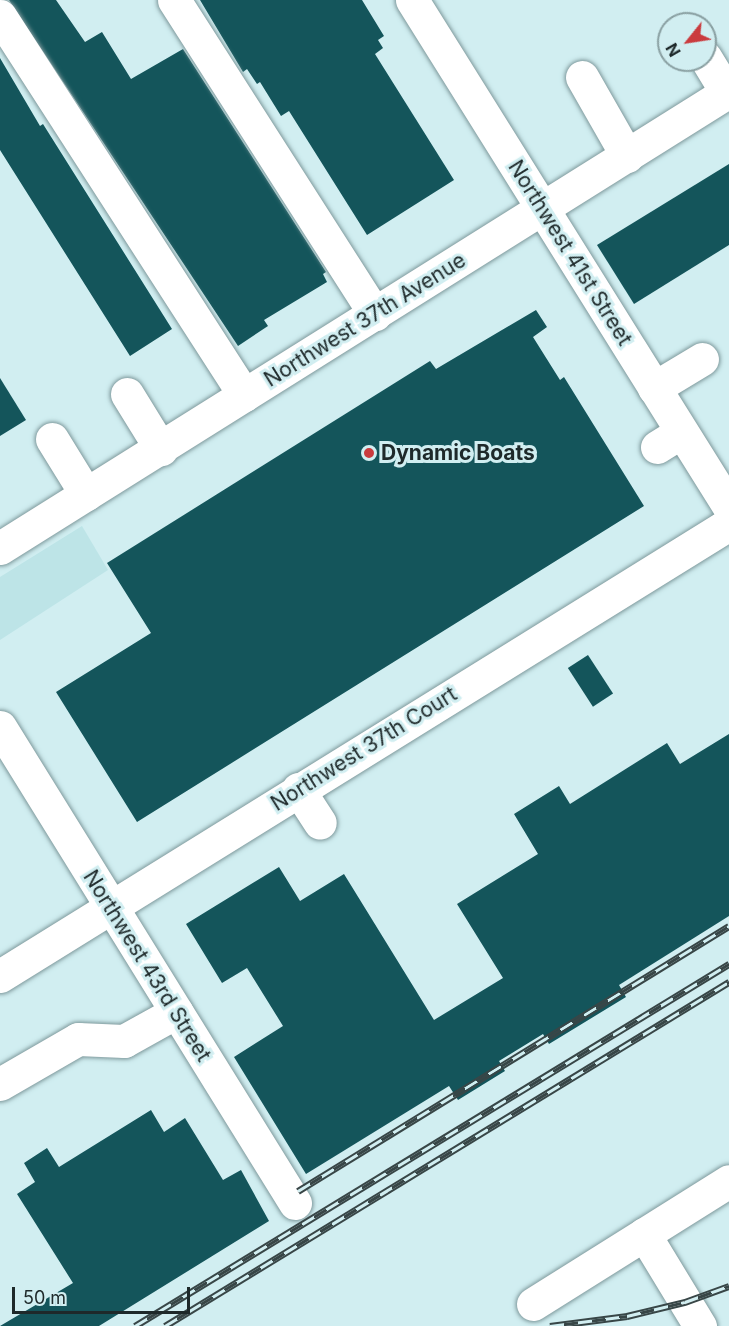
<!DOCTYPE html>
<style>
body{margin:0}
#map{position:relative;width:729px;height:1326px;overflow:hidden;background:#d1eef1;font-family:Inter,sans-serif}
div>[style]{position:absolute}
.built>*{inset:0;background:#bde4e7}
.building>*{inset:0;background:#14555b;transform-origin:0 0}
.roads{filter:drop-shadow(0 0 2px #7e999c) drop-shadow(0 0 2px #7e999c)}
.minor>*{height:33px;margin:-16.5px;padding:0 16.5px;transform-origin:16.5px;border-radius:16.5px;background:#fff}
.rail>*{height:7px;margin-top:-3.5px;transform-origin:0;background:repeating-linear-gradient(90deg,#d1eef1 0 14px,#384647 0 28px);box-sizing:border-box;border-block:2px solid #384647}
.dots>*{width:16px;height:16px;translate:-50% -50%;box-sizing:border-box;border:3px solid #d1eef1;border-radius:50%}
span{translate:-50% -50%;white-space:nowrap;text-align:center;line-height:1.15;-webkit-text-stroke:6px #d1eef1;paint-order:stroke}
.street-label{font-size:21px;color:#1e292a}
.poi-label{font-size:21px;color:#1e292a;font-weight:700}
.left{translate:0 -50%;text-align:left}
.north{position:absolute;left:657px;top:12px;width:60px;height:60px;box-sizing:border-box;background:#d1eef1;border:2px solid #899fa1;border-radius:50%;rotate:240deg;font-size:16px;font-weight:700;line-height:24px;text-align:center;color:#1e292a}
.north::after{content:'';display:block;margin:auto;width:21px;height:27px;background:#ca3b3e;clip-path:polygon(50% 0,100% 100%,50% 72%,0 100%)}
.scale{position:absolute;left:12px;top:1287px;width:178px;height:27px;box-sizing:border-box;border:3px solid #1e292a;border-top:0;padding-left:8px;font-size:18px;line-height:21px;white-space:nowrap;color:#1e292a;-webkit-text-stroke:4px #d1eef1;paint-order:stroke}
</style>
<div id="map">
<div class="built">
<i style="clip-path:polygon(82px 526px,108px 570px,0 640px,0 577px)"></i>
</div>
<div class="building">
<i style="clip-path:polygon(9px 0,56px 0,85px 42px,102px 32px,131px 79px,183px 49px,326px 272px,323px 274px,327px 282px,264px 320px,268px 326px,238px 346px)"></i>
<i style="clip-path:polygon(200px 0,362px 0,384px 36px,378px 40px,383px 48px,375px 54px,454px 180px,367px 235px,289px 111px,281px 116px,260px 82px,257px 84px,247px 69px,243px 72px)"></i>
<i style="clip-path:polygon(0 58px,40px 126px,43px 124px,172px 329px,130px 356px,0 150px)"></i>
<i style="clip-path:polygon(729px 164px,729px 245px,634px 304px,597px 245px)"></i>
<i style="clip-path:polygon(536px 310px,547px 327px,533px 337px,560px 380px,564px 377px,644px 506px,137px 822px,56px 692px,151px 633px,107px 563px,430px 361px,436px 369px)"></i>
<i style="clip-path:polygon(0 378px,26px 420px,0 436px)"></i>
<i style="left:588px;top:655px;width:46px;height:24px;rotate:57deg"></i>
<i style="clip-path:polygon(729px 734px,729px 916px,619px 985px,626px 997px,549px 1044px,543px 1034px,499px 1061px,505px 1071px,458px 1100px,449px 1086px,306px 1174px,234px 1057px,283px 1026px,247px 968px,222px 983px,186px 924px,279px 867px,300px 901px,344px 874px,434px 1020px,503px 978px,457px 904px,538px 854px,514px 814px,559px 786px,570px 804px,667px 743px,680px 764px)"></i>
<i style="clip-path:polygon(151px 1110px,164px 1132px,185px 1118px,223px 1180px,241px 1170px,269px 1221px,99px 1326px,0 1326px,73px 1283px,17px 1194px,35px 1182px,24px 1163px,47px 1148px,59px 1167px)"></i>
</div>
<div class="roads">
<div class="minor">
<i style="left:174px;top:0;width:373px;rotate:57.4deg"></i>
<i style="left:412px;top:0;width:598px;rotate:57.98deg"></i>
<i style="left:0;top:16px;width:451px;rotate:57.2deg"></i>
<i style="left:705px;top:57px;width:42px;rotate:58.6deg"></i>
<i style="left:582px;top:77px;width:91px;rotate:60.3deg"></i>
<i style="left:654px;top:388px;width:56px;rotate:-31.1deg"></i>
<i style="left:127px;top:394px;width:65px;rotate:58.3deg"></i>
<i style="left:52px;top:439px;width:65px;rotate:58.3deg"></i>
<i style="left:657px;top:447px;width:28px;rotate:-32deg"></i>
<i style="left:0;top:548px;width:860px;rotate:-32.08deg"></i>
<i style="left:0;top:727px;width:560px;rotate:58.21deg"></i>
<i style="left:298px;top:789px;width:40px;rotate:57.1deg"></i>
<i style="left:0;top:976px;width:858px;rotate:-31.8deg"></i>
<i style="left:0;top:1084px;width:90px;rotate:-30deg"></i>
<i style="left:78px;top:1039px;width:46px;rotate:2.5deg"></i>
<i style="left:124px;top:1041px;width:60px;rotate:-29.1deg"></i>
<i style="left:644px;top:1234px;width:108px;rotate:58.7deg"></i>
<i style="left:533px;top:1304px;width:231px;rotate:-32.1deg"></i>
</div>
</div>
<div class="rail">
<i style="left:298px;top:1191px;width:506px;rotate:-31.59deg"></i>
<i style="left:135px;top:1326px;width:696px;rotate:-31.36deg"></i>
<i style="left:165px;top:1326px;width:661px;rotate:-31.38deg"></i>
<i style="left:550px;top:1326px;width:78px;rotate:-7.4deg"></i>
<i style="left:627px;top:1316px;width:60px;rotate:-13.6deg"></i>
<i style="left:685px;top:1302px;width:47px;rotate:-20deg"></i>
</div>
<div class="dots">
<i style="left:369px;top:453px;background:#ca3b3e"></i>
</div>
<div class="street-label">
<span style="left:570px;top:253px;rotate:58deg">Northwest 41st Street</span>
<span style="left:365px;top:320px;rotate:-32deg">Northwest 37th Avenue</span>
<span style="left:364px;top:749px;rotate:-32deg">Northwest 37th Court</span>
<span style="left:147px;top:966px;rotate:58deg">Northwest 43rd Street</span>
</div>
<div class="poi-label">
<span class="left" style="left:381px;top:453px">Dynamic Boats</span>
</div>
<div class="north">N</div>
<div class="scale">50 m</div>
</div>
